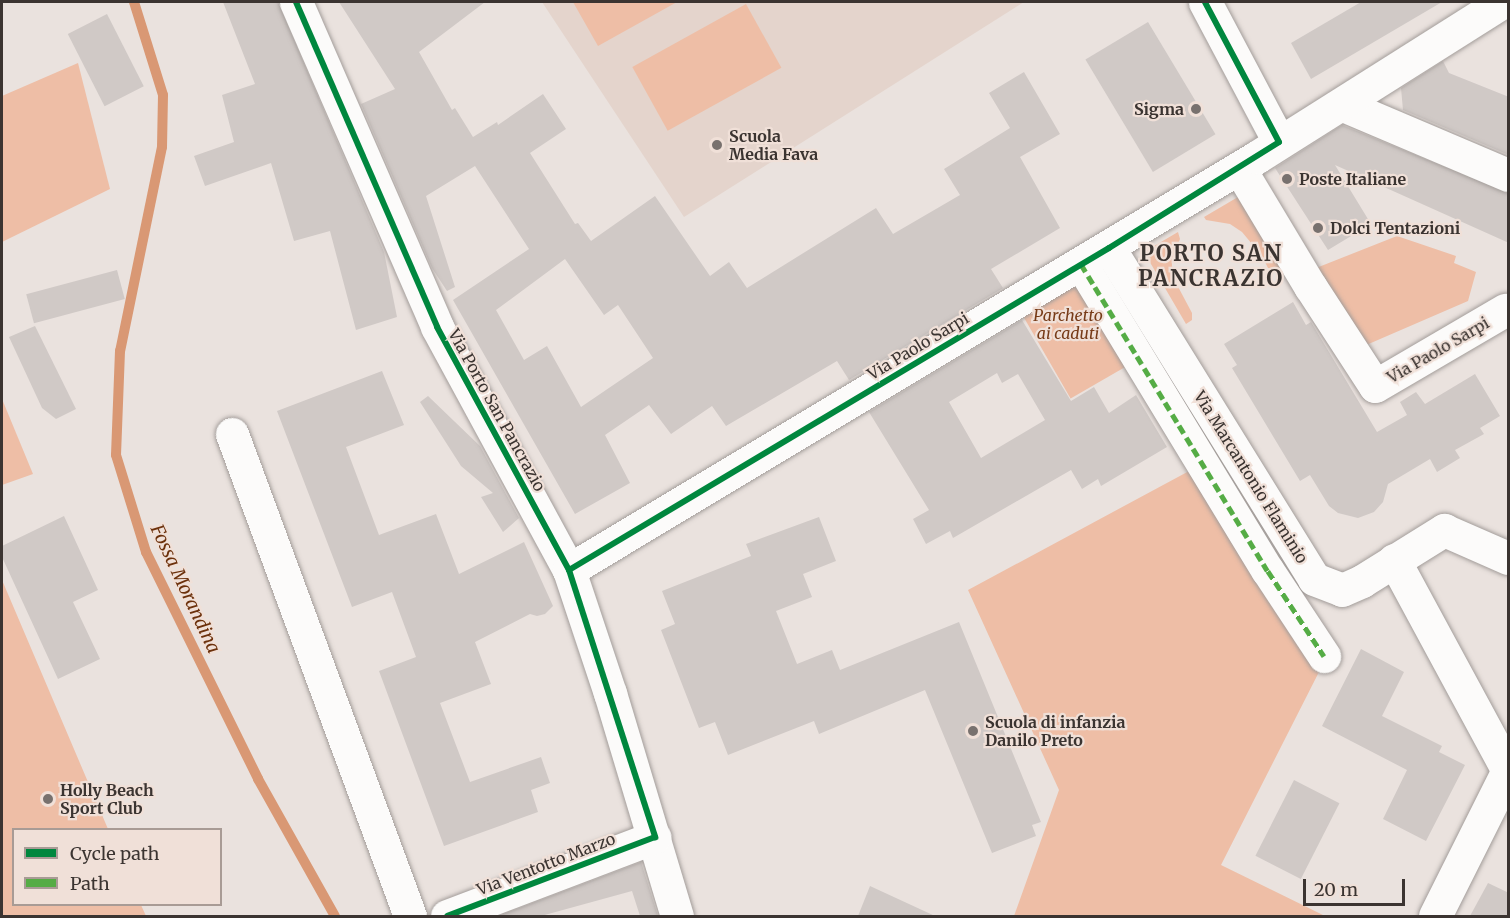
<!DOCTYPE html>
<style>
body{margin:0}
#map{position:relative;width:1510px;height:918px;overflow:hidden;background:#eae2de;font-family:Merriweather,serif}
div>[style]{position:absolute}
.built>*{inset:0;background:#e4d4cc}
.green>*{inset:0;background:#eebea6;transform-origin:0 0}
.stream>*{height:10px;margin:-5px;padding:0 5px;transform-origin:5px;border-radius:5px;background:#d99874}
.building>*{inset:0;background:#d0c9c6;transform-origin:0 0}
.roads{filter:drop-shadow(0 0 2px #a39d9a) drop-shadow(0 0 2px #a39d9a)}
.minor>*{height:33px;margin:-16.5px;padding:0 16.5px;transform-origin:16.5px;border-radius:16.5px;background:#fcfbfa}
.quiet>*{height:4.5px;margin-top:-2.25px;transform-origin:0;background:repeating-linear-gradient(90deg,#55ac45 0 9px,transparent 0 13.5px)}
.cycleway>*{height:6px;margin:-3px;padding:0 3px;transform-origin:3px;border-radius:3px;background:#00873e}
.dots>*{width:16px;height:16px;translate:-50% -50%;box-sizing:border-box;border:3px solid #f0e0d8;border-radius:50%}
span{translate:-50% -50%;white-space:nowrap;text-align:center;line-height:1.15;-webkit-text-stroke:4.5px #f0e0d8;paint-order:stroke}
.poi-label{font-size:16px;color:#3b3431;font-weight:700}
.right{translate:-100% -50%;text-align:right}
.left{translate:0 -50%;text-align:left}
.park-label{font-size:16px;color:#773b18;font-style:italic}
.street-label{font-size:16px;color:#3b3431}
.water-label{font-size:18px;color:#6c310c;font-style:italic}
.district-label{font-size:22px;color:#3b3431;font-weight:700;letter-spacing:1.5px}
.frame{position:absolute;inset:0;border:3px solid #3b3431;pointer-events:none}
.legend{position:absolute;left:12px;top:828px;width:210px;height:78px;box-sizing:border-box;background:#f0e0d8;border:2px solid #a89b95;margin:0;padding:8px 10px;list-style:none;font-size:18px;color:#3b3431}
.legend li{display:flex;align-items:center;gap:12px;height:30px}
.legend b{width:30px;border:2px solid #a89b95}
.scale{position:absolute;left:1303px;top:879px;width:102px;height:27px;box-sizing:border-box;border:3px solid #3b3431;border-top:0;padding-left:8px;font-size:18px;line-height:21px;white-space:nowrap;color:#3b3431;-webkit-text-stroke:4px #f0e0d8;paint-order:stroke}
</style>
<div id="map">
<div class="built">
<i style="clip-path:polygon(542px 2px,1024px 2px,684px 217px)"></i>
</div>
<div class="green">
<i style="clip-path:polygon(573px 2px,677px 2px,598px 46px)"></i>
<i style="left:746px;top:4px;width:73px;height:130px;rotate:61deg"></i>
<i style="clip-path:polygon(78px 63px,110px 189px,2px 242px,2px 96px)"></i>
<i style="clip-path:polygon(1238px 197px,1281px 268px,1278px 270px,1268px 268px,1262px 256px,1242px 232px,1230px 224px,1206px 220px,1204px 217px)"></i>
<i style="clip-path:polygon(1178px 232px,1180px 239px,1172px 259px,1172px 266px,1175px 281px,1192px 313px,1192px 320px,1186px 324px,1144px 252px)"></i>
<i style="clip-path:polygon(1397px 236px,1456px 256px,1454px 263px,1476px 272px,1468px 301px,1357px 349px,1306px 272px)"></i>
<i style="left:1075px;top:270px;width:109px;height:68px;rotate:60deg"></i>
<i style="clip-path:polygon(2px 399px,33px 474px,2px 485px)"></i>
<i style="clip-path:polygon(1191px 470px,1321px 668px,1221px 865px,1325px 916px,1014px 916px,1059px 790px,968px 590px)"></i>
<i style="clip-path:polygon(2px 580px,108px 829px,14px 830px,14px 904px,141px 905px,146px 916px,2px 916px)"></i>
</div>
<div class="stream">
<i style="left:134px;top:2px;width:97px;rotate:72.7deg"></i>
<i style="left:163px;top:95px;width:52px;rotate:91.1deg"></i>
<i style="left:162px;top:147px;width:208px;rotate:101.6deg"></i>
<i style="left:120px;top:351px;width:104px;rotate:92.2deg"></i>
<i style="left:116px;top:455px;width:102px;rotate:72.8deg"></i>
<i style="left:146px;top:552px;width:253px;rotate:63.7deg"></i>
<i style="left:258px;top:779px;width:157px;rotate:60.7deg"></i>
</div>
<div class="building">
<i style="clip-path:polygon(223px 2px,278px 2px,384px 252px,397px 317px,356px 330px,330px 231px,294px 241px,271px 163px,205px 186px,194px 156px,234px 142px,222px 95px,255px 84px)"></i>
<i style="clip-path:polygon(evenodd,339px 2px,485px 2px,419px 52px,452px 110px,455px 108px,473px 137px,497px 122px,498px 125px,543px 94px,566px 129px,530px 153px,575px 224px,578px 223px,591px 241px,655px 196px,710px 276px,729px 262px,747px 288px,876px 208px,893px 234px,960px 195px,944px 169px,1010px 128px,989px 93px,1024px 72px,1060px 134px,1020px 157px,1060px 228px,991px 269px,1003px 288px,849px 380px,837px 361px,726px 426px,712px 406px,671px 434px,649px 405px,605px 435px,630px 483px,575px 514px,453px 300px,529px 249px,475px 166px,426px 196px,455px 287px,447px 291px,432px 268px,361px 104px,395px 89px,339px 2px,565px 259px,604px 315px,618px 305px,653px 358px,581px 407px,547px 346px,524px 360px,496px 310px,565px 259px)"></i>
<i style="clip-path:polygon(1361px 2px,1442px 2px,1311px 79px,1291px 43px)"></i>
<i style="left:107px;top:14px;width:81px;height:44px;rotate:63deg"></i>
<i style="left:1148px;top:22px;width:131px;height:73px;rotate:59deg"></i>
<i style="clip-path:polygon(1443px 61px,1449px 73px,1509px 97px,1509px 155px,1403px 110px,1401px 88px)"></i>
<i style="clip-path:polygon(1342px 125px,1509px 193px,1509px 243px,1335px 165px,1371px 224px,1328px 250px,1275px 168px)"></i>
<i style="left:117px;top:270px;width:30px;height:94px;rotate:75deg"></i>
<i style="clip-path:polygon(1293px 302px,1306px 325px,1311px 322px,1377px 432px,1407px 415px,1400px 402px,1416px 392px,1425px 404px,1475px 374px,1500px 416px,1480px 428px,1484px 434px,1455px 450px,1460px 458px,1437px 472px,1430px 459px,1388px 484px,1383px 502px,1374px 512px,1358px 518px,1338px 513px,1329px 506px,1310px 475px,1300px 481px,1232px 368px,1237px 365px,1224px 344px)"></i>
<i style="clip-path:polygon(evenodd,1022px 320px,1071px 401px,1094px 387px,1109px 413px,1136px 395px,1167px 447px,1101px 486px,1098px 479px,1082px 489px,1071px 470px,953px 538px,950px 531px,926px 544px,913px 519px,929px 510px,869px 412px,1022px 320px,997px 373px,1002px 383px,1018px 374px,1045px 420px,981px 458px,949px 402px,997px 373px)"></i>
<i style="clip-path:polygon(35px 326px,76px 409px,56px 419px,42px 408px,9px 337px)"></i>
<i style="clip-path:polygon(382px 371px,404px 425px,346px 447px,379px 535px,436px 514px,459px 574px,524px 542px,553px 606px,545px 614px,537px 616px,530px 614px,475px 642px,491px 684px,440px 703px,470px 782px,541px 757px,550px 783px,531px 790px,538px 812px,444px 846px,379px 671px,416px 657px,392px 592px,352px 607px,277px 411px)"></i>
<i style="clip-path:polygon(428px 396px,480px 446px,519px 518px,503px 532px,481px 497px,493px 493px,461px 466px,420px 402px)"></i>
<i style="clip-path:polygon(64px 516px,98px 590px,73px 602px,100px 659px,58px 679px,2px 557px,2px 546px)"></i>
<i style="clip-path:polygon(819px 517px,836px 561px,803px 574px,812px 597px,776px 611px,797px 664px,832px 650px,840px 670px,959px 622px,1041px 822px,1032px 825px,1036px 836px,992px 853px,925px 690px,819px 734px,814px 721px,728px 755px,715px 722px,699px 728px,661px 630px,675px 624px,662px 591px,751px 556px,746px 544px)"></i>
<i style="clip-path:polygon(1361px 649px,1404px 672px,1382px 716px,1442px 746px,1439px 752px,1465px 765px,1426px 841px,1383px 819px,1407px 770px,1322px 726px)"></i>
<i style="left:1294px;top:780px;width:51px;height:85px;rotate:27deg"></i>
<i style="clip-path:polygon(641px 862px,658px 916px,640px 916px,632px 891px,541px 916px,498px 916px)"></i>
<i style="clip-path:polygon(1488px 883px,1509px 893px,1509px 916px,1470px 916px)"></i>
<i style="clip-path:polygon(870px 886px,935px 916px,858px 916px)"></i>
</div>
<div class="roads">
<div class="minor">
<i style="left:296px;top:2px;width:354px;rotate:66.5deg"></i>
<i style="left:437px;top:327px;width:277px;rotate:61.5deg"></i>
<i style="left:569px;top:570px;width:130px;rotate:71.6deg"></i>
<i style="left:610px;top:693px;width:233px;rotate:73.3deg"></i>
<i style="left:1205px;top:2px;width:158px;rotate:62.1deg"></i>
<i style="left:1343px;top:105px;width:179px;rotate:23deg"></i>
<i style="left:1239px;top:168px;width:138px;rotate:59deg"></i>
<i style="left:1310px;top:286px;width:119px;rotate:57deg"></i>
<i style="left:1375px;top:386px;width:151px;rotate:-30.3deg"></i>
<i style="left:1109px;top:248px;width:389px;rotate:58.2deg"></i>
<i style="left:1314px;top:579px;width:30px;rotate:21deg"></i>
<i style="left:1342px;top:590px;width:22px;rotate:-24deg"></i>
<i style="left:1362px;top:581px;width:97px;rotate:-31.9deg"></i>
<i style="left:1444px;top:530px;width:70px;rotate:23.6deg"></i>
<i style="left:1081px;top:264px;width:359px;rotate:58.7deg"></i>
<i style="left:1268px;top:571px;width:102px;rotate:56.6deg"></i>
<i style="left:232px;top:434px;width:514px;rotate:69.73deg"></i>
<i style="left:1394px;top:560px;width:240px;rotate:61.6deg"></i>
<i style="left:569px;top:570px;width:802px;rotate:-30.98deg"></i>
<i style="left:1257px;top:157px;width:290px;rotate:-32.3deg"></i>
<i style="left:447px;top:916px;width:222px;rotate:-20.8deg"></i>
<i style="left:1435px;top:916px;width:163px;rotate:-63.4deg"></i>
</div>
</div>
<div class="quiet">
<i style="left:1081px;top:264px;width:359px;rotate:58.7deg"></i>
<i style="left:1268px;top:571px;width:102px;rotate:56.6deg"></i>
</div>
<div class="cycleway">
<i style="left:296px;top:2px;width:354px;rotate:66.5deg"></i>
<i style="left:437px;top:327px;width:277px;rotate:61.5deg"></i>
<i style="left:569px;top:570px;width:281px;rotate:72.1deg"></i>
<i style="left:655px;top:837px;width:222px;rotate:159.2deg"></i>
<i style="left:569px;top:570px;width:629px;rotate:-30.81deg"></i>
<i style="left:1109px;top:248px;width:200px;rotate:-31.9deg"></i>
<i style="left:1279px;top:142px;width:158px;rotate:-117.9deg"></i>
</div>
<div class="dots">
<i style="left:1196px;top:109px;background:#78716e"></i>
<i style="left:717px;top:145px;background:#78716e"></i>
<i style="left:1287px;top:179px;background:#78716e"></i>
<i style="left:1318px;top:228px;background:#78716e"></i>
<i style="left:973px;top:731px;background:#78716e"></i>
<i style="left:48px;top:799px;background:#78716e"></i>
</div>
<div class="poi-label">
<span class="right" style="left:1184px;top:109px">Sigma</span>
<span class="left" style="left:729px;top:145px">Scuola<br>Media Fava</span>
<span class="left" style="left:1299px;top:179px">Poste Italiane</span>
<span class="left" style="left:1330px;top:228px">Dolci Tentazioni</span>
<span class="left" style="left:985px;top:731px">Scuola di infanzia<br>Danilo Preto</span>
<span class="left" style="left:60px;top:799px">Holly Beach<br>Sport Club</span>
</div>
<div class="park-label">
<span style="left:1068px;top:324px">Parchetto<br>ai caduti</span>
</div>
<div class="street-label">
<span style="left:918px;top:346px;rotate:-31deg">Via Paolo Sarpi</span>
<span style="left:1438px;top:350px;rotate:-30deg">Via Paolo Sarpi</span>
<span style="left:497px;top:410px;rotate:61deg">Via Porto San Pancrazio</span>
<span style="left:1251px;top:477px;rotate:58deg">Via Marcantonio Flaminio</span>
<span style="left:546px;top:864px;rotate:-21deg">Via Ventotto Marzo</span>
</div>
<div class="water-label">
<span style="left:185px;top:589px;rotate:65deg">Fossa Morandina</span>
</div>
<div class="district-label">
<span style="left:1211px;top:266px">PORTO SAN<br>PANCRAZIO</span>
</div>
<div class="frame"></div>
<ul class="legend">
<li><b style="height:8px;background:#00873e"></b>Cycle path</li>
<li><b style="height:8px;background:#55ac45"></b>Path</li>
</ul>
<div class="scale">20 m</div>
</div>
